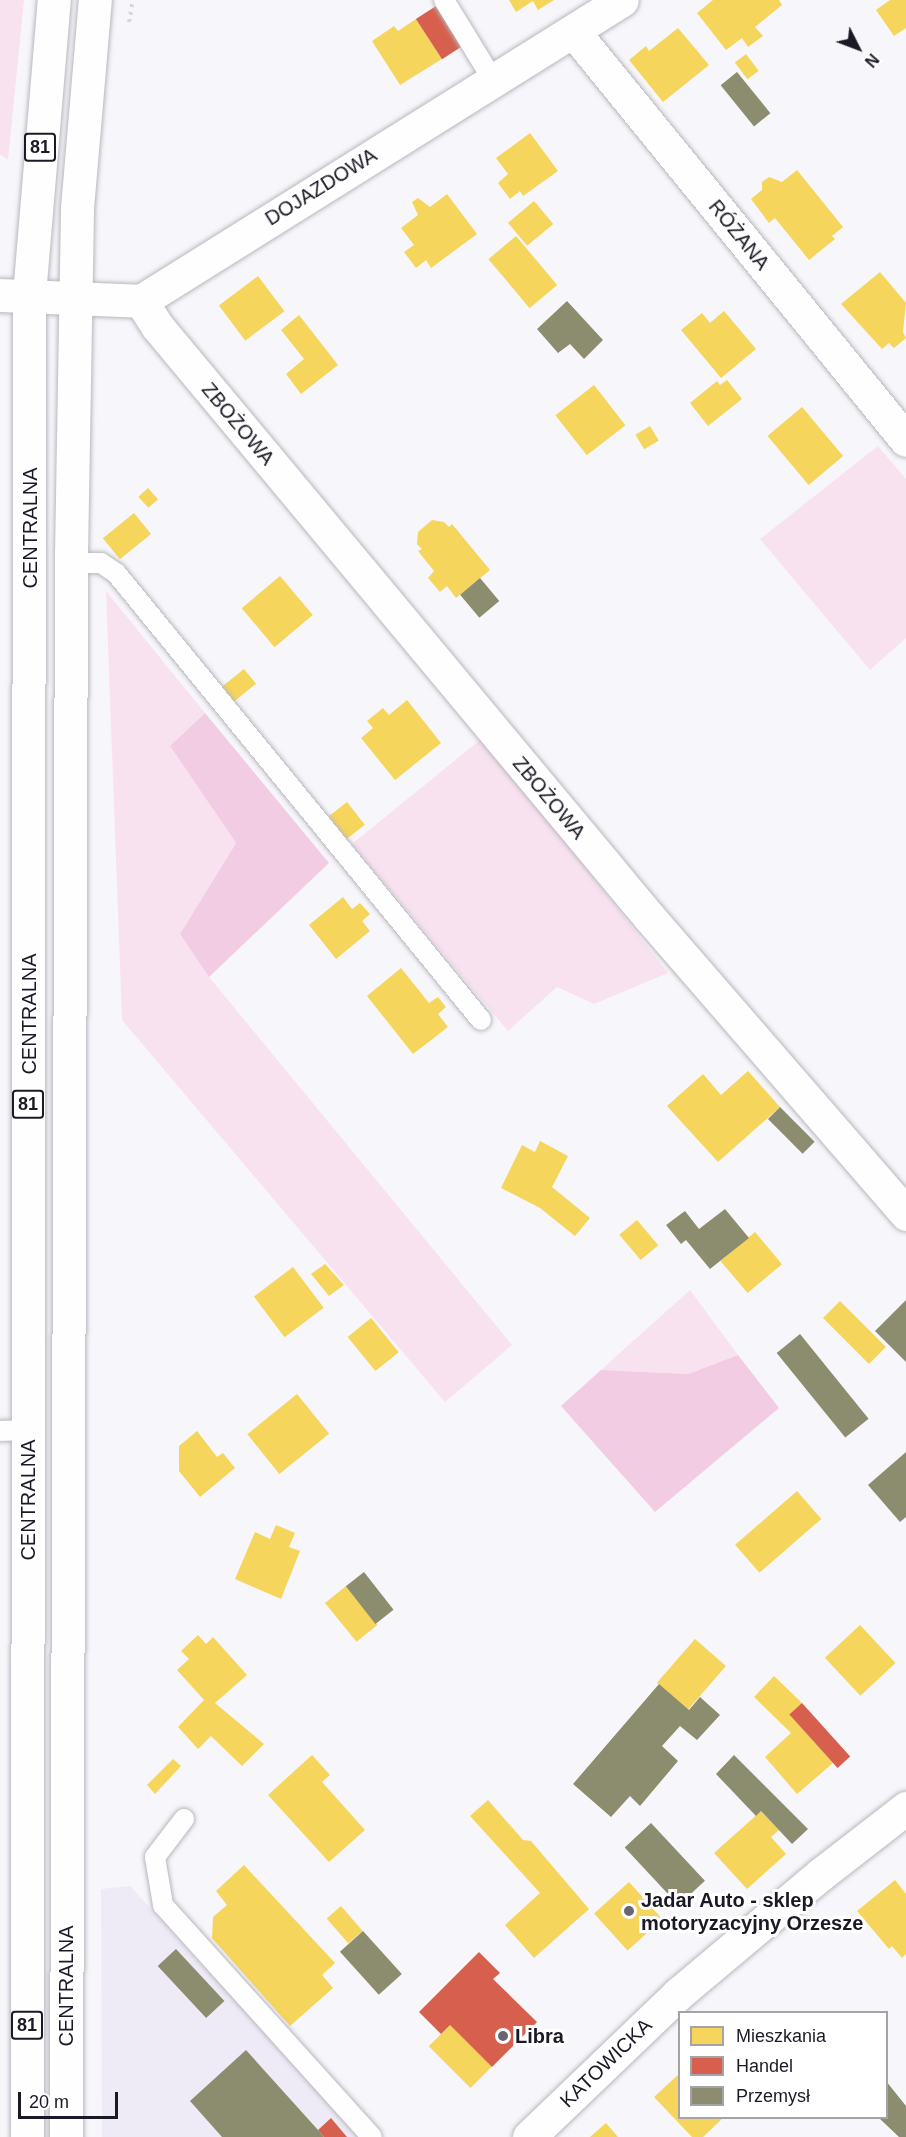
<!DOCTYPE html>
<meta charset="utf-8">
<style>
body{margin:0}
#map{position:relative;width:906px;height:2137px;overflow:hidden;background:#f7f6fa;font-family:Helvetica,sans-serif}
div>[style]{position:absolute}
.built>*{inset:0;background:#eeebf7}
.green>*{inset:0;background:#f9e2f0}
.forest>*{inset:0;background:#f2cce3}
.homes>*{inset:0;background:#f6d55c;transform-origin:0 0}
.shops>*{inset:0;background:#d6604d;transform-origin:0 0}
.industry>*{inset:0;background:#8c8c6e;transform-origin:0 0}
.path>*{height:4px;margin-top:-2px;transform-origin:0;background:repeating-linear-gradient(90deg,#d7d6d8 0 3px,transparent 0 7.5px)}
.roads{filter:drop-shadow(0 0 2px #b9b7bf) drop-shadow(0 0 2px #b9b7bf)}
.lane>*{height:20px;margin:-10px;padding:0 10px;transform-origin:10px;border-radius:10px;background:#fefefe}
.street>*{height:33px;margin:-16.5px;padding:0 16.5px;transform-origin:16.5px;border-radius:16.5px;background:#fefefe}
.secondary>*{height:33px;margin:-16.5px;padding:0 16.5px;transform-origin:16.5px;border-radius:16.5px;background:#fefefe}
.primary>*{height:33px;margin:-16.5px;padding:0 16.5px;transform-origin:16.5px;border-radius:16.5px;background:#fefefe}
.dots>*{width:16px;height:16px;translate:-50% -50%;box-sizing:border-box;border:3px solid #fff;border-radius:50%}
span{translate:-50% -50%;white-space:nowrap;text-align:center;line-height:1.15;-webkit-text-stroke:6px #fff;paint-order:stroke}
.shield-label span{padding:2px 4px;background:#fff;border:2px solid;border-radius:4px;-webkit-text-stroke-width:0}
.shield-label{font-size:18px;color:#1c1926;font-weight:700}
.street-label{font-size:20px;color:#1c1926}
.poi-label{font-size:20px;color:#1c1926;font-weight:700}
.left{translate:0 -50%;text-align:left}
.legend{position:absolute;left:678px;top:2011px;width:210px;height:108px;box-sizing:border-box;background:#fff;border:2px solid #a4a3a8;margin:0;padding:8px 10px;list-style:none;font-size:18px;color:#1c1926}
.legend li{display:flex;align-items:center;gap:12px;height:30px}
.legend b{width:30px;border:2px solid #a4a3a8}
.north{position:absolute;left:828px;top:18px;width:60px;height:60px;-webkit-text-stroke:4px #fff;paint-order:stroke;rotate:132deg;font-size:16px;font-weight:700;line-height:24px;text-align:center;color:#1c1926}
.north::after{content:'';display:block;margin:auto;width:21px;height:27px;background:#1c1926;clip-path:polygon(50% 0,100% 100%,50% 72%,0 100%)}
.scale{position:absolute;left:18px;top:2092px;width:100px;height:27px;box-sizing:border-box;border:3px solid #1c1926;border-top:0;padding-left:8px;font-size:18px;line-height:21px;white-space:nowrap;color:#1c1926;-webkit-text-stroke:4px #fff;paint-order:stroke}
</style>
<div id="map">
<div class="built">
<i style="clip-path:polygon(130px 1886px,359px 2137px,102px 2137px,101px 1889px)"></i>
</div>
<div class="green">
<i style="clip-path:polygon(0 0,24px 0,8px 160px,0 154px)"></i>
<i style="clip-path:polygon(878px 446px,906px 479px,906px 638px,870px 670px,760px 539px)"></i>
<i style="clip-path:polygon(106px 591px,205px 713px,170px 746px,236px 843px,180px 934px,209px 977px,512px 1345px,445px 1402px,122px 1020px)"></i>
<i style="clip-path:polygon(480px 740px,577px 857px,668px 973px,594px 1004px,557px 987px,508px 1031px,352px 844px)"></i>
<i style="clip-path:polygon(690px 1290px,738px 1355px,688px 1374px,601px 1370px)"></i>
</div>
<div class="forest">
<i style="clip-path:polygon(205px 713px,329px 863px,209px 977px,180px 934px,236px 843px,170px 746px)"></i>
<i style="clip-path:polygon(738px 1355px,779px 1408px,655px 1512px,561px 1406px,601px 1370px,688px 1374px)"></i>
</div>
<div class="homes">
<i style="clip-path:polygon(509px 0,554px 0,538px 10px,533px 1px,516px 12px)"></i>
<i style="clip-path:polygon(713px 0,779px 0,782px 5px,755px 27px,763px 36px,748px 47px,742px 38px,726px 50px,697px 13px)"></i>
<i style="clip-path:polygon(890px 0,906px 0,906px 28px,894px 36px,876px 10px)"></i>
<i style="clip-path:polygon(416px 19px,442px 59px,400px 85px,372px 41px,394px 26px,398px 31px)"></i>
<i style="clip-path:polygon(678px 28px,709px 65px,663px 102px,629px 60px,646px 46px,649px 51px)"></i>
<i style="left:746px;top:54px;width:21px;height:14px;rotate:53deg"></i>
<i style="clip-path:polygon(530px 133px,558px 171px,523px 196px,520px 191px,510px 199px,498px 183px,508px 174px,496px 158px)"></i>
<i style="clip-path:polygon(797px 170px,843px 227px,832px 236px,835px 239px,809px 260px,775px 218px,769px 223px,751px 199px,762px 190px,762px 182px,769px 177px,782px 182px)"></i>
<i style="clip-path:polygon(447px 194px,477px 234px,431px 268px,426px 260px,416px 268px,404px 252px,414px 245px,401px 228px,418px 215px,412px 202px,418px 198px,430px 207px)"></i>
<i style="left:534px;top:201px;width:30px;height:34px;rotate:50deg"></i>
<i style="left:516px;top:236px;width:64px;height:36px;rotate:50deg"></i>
<i style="clip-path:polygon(880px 272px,906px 303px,903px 332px,906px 338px,894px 348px,889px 343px,882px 349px,841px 304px)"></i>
<i style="left:258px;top:276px;width:44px;height:49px;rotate:53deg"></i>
<i style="clip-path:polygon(724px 311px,756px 349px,721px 378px,681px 330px,702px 313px,710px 323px)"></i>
<i style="clip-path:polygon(299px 315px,338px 365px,301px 394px,286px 374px,304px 359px,281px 330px)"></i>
<i style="clip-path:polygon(727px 380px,742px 399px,708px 426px,690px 403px,717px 381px,720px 385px)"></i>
<i style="left:594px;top:385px;width:51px;height:49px;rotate:52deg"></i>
<i style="left:802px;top:407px;width:64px;height:45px;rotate:50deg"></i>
<i style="left:650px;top:426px;width:17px;height:17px;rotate:59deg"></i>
<i style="left:148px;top:488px;width:15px;height:13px;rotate:48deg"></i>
<i style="left:134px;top:513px;width:27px;height:40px;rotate:51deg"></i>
<i style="clip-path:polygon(432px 520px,444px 522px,449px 527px,452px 524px,490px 570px,456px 598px,447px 586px,440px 592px,428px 578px,434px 571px,418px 551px,422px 549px,417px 544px,418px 532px)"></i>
<i style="left:280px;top:576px;width:51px;height:50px;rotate:50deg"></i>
<i style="left:244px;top:669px;width:19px;height:28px;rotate:51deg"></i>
<i style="clip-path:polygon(407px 700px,441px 743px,395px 780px,361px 738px,373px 728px,367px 721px,383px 708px,389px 715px)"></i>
<i style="left:347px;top:802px;width:29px;height:23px;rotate:52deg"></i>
<i style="clip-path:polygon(343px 897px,352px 909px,360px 903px,370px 914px,362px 921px,370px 931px,336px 959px,309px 925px)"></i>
<i style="clip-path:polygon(401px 968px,429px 1003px,438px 997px,446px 1007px,438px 1014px,448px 1027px,413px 1054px,367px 996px)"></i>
<i style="clip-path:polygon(748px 1071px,780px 1107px,718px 1162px,667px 1106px,703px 1074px,721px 1095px)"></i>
<i style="clip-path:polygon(540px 1141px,568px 1156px,552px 1187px,590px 1218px,575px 1236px,540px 1208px,501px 1188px,522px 1145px,535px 1152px)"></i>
<i style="left:637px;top:1220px;width:33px;height:23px;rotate:50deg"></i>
<i style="left:755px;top:1232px;width:42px;height:45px;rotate:50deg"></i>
<i style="clip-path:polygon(325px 1264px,344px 1285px,329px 1296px,311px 1274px)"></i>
<i style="left:293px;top:1267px;width:51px;height:49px;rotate:53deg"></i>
<i style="left:840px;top:1301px;width:65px;height:24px;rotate:45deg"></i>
<i style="left:371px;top:1318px;width:44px;height:30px;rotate:51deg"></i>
<i style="left:297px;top:1394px;width:51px;height:64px;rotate:51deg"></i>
<i style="clip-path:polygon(197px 1431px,217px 1457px,223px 1453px,235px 1468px,200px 1497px,179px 1471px,179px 1446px)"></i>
<i style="left:797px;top:1491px;width:37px;height:82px;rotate:49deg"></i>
<i style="clip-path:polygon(276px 1525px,295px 1533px,289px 1547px,300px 1551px,281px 1599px,235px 1579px,255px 1532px,270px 1539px)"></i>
<i style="left:346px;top:1586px;width:50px;height:27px;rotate:51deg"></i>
<i style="left:860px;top:1625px;width:52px;height:48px;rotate:47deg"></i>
<i style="clip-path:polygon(198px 1635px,206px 1644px,213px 1637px,247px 1675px,215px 1703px,264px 1744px,242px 1766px,211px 1736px,198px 1749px,178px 1727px,204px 1700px,177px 1670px,189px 1659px,181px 1651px)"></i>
<i style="left:695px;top:1639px;width:41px;height:58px;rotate:41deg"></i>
<i style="clip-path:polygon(774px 1676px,802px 1703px,791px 1716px,833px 1763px,797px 1794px,765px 1757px,791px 1733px,754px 1697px)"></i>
<i style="clip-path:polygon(312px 1755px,330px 1775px,322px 1782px,365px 1830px,329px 1862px,268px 1795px)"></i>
<i style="clip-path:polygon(173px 1759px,181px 1766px,155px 1794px,147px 1785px)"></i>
<i style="clip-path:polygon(488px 1800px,523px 1840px,531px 1841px,589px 1909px,534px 1958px,505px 1925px,540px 1893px,470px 1816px)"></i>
<i style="clip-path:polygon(761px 1811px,779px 1830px,771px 1837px,786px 1854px,747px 1889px,714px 1853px)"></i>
<i style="clip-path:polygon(244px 1865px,335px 1963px,322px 1975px,333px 1988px,290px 2026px,212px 1938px,213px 1917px,227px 1905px,216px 1891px)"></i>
<i style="clip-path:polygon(895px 1880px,906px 1894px,906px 1954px,902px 1958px,892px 1946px,889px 1949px,857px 1911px)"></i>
<i style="left:629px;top:1882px;width:50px;height:47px;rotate:48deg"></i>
<i style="left:341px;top:1906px;width:33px;height:19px;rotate:49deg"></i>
<i style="left:450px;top:2025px;width:59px;height:30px;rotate:45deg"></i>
<i style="clip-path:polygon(680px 2073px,680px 2118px,723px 2118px,703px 2137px,692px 2137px,654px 2097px)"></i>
<i style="clip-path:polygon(606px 2123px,618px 2137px,590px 2137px)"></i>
</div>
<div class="shops">
<i style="left:436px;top:6px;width:48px;height:24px;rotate:57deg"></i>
<i style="left:802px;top:1703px;width:72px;height:17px;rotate:48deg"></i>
<i style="clip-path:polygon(479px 1952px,500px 1973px,493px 1979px,537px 2022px,492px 2067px,450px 2025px,441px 2034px,419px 2012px)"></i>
<i style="clip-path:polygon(331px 2118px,347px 2137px,324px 2137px,318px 2130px)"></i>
</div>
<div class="industry">
<i style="left:737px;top:72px;width:53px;height:21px;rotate:51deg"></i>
<i style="clip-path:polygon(567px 301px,603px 340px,584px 359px,570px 344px,558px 353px,537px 329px)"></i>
<i style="left:480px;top:578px;width:30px;height:26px;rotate:50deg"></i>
<i style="left:780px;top:1107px;width:49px;height:17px;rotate:45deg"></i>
<i style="clip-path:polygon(725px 1209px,749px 1238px,710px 1269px,686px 1240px,681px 1244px,666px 1225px,685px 1211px,699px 1229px)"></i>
<i style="clip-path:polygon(906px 1300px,906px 1362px,875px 1331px)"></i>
<i style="left:800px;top:1334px;width:109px;height:30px;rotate:51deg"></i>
<i style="clip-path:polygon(906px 1452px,906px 1517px,900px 1522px,868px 1485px)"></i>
<i style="left:364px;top:1572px;width:48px;height:23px;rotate:52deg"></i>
<i style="clip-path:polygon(659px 1684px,689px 1710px,700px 1697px,720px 1715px,697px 1740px,680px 1726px,662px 1746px,678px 1761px,640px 1806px,630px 1796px,611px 1817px,573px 1784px)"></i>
<i style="clip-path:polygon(734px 1755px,808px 1829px,792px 1844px,761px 1811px,756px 1816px,716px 1774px)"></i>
<i style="left:651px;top:1823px;width:79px;height:36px;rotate:47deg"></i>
<i style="left:363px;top:1931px;width:58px;height:31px;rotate:48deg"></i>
<i style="left:176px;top:1949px;width:71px;height:25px;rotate:47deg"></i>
<i style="clip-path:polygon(246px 2050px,318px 2130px,324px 2137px,222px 2137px,190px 2101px)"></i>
<i style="clip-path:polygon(886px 2081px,906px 2106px,906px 2137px,899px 2137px,879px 2118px,886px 2118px)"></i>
</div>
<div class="path">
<i style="left:129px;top:22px;width:22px;rotate:-80deg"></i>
</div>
<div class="roads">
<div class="lane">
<i style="left:444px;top:0;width:94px;rotate:58.5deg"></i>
<i style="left:71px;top:563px;width:30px"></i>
<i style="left:101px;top:563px;width:18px;rotate:34deg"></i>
<i style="left:116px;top:573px;width:577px;rotate:50.77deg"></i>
<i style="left:0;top:1431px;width:28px;rotate:-2deg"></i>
<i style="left:184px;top:1819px;width:48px;rotate:127.3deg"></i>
<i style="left:155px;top:1857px;width:49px;rotate:80.5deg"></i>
<i style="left:163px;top:1905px;width:312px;rotate:48deg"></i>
</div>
<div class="street">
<i style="left:573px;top:31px;width:527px;rotate:50.85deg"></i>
<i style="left:0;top:295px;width:141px;rotate:2.4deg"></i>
<i style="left:141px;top:301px;width:567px;rotate:-32.04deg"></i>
<i style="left:141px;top:301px;width:30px;rotate:57deg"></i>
<i style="left:157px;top:326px;width:769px;rotate:50.22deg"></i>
<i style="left:649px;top:917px;width:393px;rotate:49.1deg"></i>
</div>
<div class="secondary">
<i style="left:529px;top:2137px;width:207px;rotate:-43.8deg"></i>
<i style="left:678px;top:1994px;width:187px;rotate:-40deg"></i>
<i style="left:821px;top:1874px;width:108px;rotate:-37.8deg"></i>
</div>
<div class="primary">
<i style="left:27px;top:2137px;width:1842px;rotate:-89.94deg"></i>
<i style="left:29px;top:295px;width:296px;rotate:-85.2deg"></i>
<i style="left:66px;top:2137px;width:1583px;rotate:-89.82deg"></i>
<i style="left:71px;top:554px;width:346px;rotate:-89deg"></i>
<i style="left:77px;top:208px;width:209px;rotate:-85.1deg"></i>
</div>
</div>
<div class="dots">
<i style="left:629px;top:1911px;background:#696670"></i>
<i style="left:503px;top:2036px;background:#696670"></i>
</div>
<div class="shield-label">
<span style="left:40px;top:147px">81</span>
<span style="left:28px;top:1104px">81</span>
<span style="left:27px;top:2025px">81</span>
</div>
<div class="street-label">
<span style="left:321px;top:187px;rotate:-32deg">DOJAZDOWA</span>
<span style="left:739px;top:235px;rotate:51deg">RÓŻANA</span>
<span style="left:238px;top:424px;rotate:50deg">ZBOŻOWA</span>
<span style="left:30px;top:528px;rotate:-90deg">CENTRALNA</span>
<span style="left:549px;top:798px;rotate:50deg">ZBOŻOWA</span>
<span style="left:29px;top:1014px;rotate:-90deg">CENTRALNA</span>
<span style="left:28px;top:1500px;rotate:-90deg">CENTRALNA</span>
<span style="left:66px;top:1986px;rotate:-90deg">CENTRALNA</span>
<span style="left:606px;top:2063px;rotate:-44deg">KATOWICKA</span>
</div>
<div class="poi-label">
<span class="left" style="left:641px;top:1912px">Jadar Auto - sklep<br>motoryzacyjny Orzesze</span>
<span class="left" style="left:515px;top:2036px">Libra</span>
</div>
<ul class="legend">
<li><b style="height:16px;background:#f6d55c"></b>Mieszkania</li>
<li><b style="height:16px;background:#d6604d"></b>Handel</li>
<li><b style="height:16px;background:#8c8c6e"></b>Przemysł</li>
</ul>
<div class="north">N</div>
<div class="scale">20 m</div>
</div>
